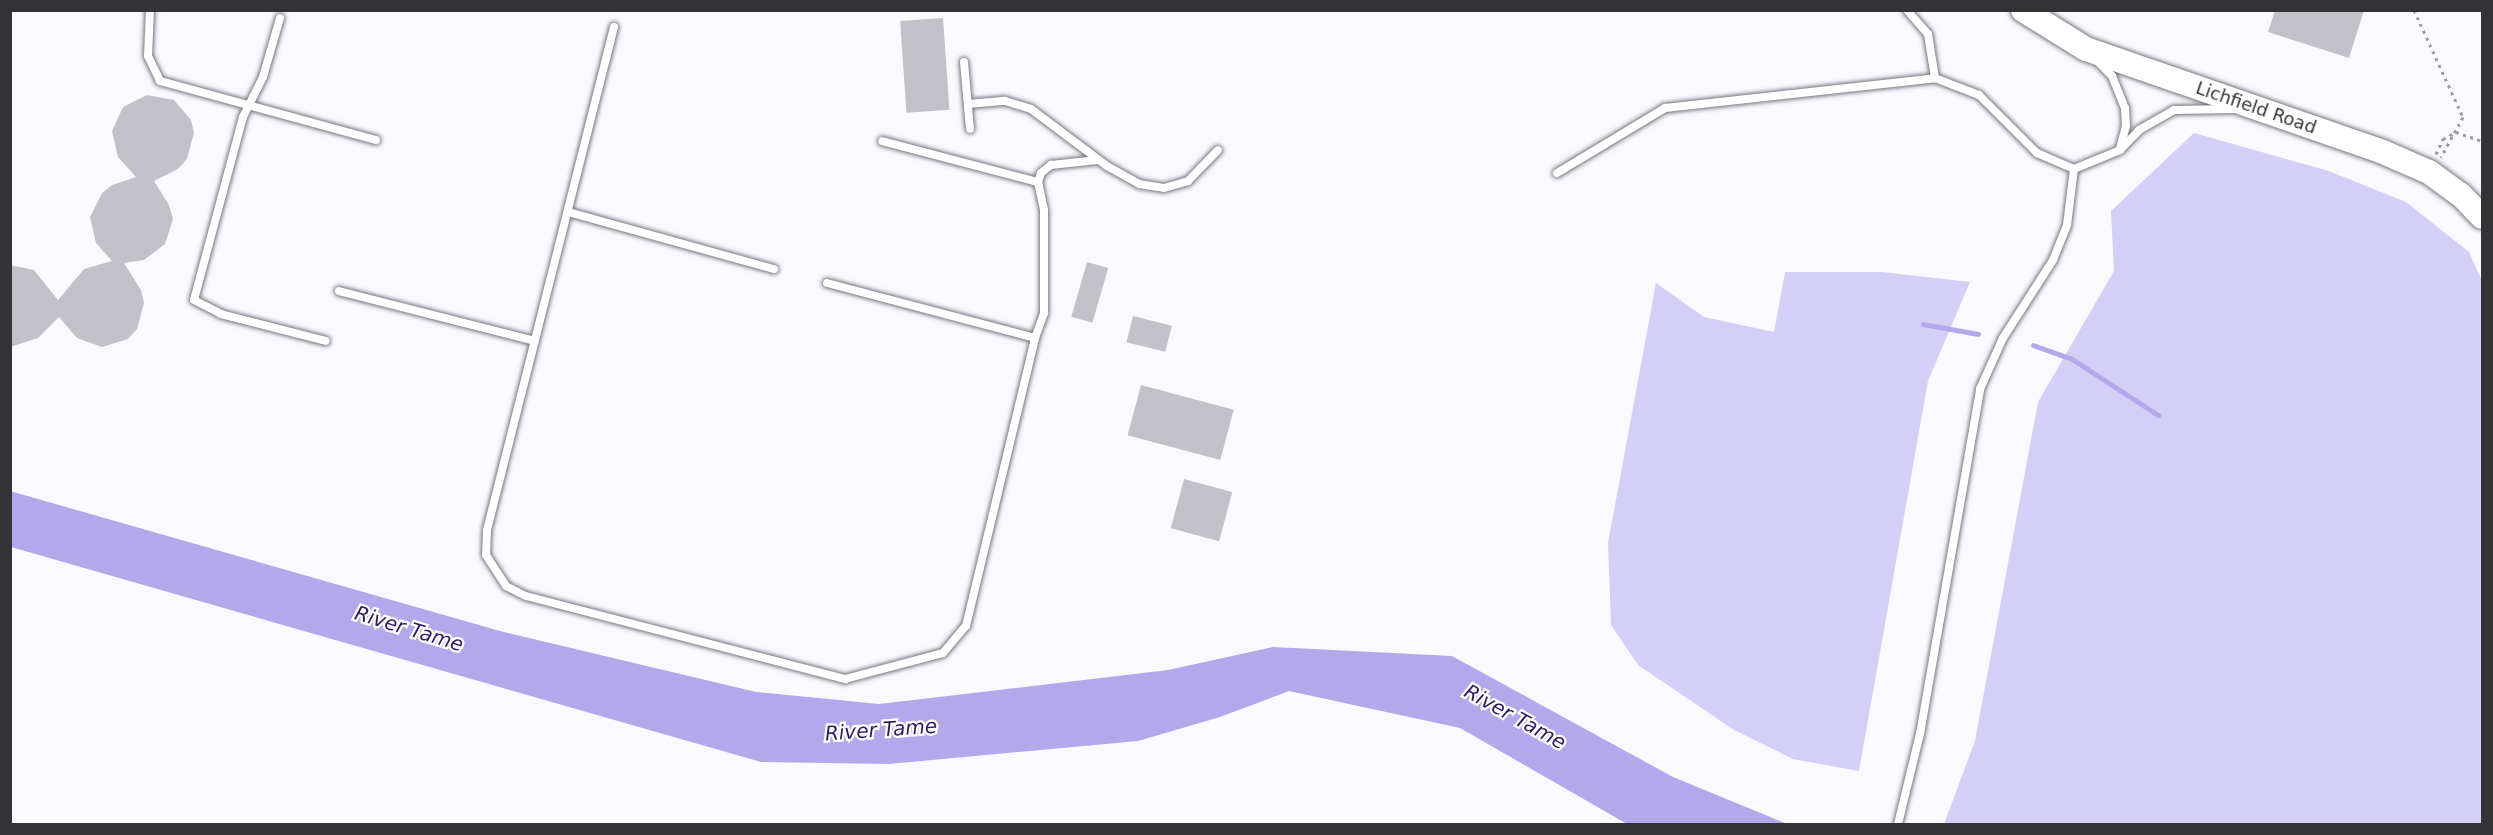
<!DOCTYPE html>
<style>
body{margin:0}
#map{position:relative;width:2493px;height:835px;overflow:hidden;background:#f9f9ff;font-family:"DejaVu Sans",sans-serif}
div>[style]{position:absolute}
.green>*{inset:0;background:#d4cff6}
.water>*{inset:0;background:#b3a9ea}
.stream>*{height:5px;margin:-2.5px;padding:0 2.5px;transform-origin:2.5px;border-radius:2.5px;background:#b3a9ea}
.building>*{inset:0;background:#c2c1c8;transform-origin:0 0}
.path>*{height:3px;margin-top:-1.5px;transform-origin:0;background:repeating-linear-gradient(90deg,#9e9ea2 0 3px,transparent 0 7.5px)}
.roads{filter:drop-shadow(0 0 2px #78777e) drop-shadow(0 0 2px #78777e)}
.service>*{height:8px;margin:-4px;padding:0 4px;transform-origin:4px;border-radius:4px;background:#fff}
.trunk>*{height:24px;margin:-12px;padding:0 12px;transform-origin:12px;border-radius:12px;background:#fff}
span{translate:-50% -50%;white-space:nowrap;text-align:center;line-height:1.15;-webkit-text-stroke:4.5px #fff;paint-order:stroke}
.street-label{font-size:18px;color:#333335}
.water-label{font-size:20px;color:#301963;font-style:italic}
.frame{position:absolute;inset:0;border:12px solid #333335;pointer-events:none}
</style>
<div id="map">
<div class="green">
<i style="clip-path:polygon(2194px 133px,2329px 171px,2406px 202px,2469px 252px,2482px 281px,2482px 824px,1944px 824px,1975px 741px,2038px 402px,2114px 271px,2111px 211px)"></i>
<i style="clip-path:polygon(1785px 272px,1882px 272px,1970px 282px,1928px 381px,1859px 771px,1793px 759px,1734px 730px,1638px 665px,1611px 625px,1608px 543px,1656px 283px,1704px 317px,1774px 332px)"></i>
</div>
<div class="water">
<i style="clip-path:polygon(10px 491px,500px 631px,756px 692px,879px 704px,1168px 670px,1273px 647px,1452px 656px,1673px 777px,1787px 824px,1627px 824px,1460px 728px,1289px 691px,1220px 717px,1138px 741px,889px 764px,761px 762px,11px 547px)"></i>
</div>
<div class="stream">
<i style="left:1923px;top:324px;width:56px;rotate:10.3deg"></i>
<i style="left:2033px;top:345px;width:41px;rotate:19.7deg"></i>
<i style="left:2072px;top:359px;width:103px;rotate:33.1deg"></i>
</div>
<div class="building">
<i style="clip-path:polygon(2275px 10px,2364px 10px,2349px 58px,2268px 32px)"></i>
<i style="left:943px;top:18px;width:92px;height:43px;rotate:86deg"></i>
<i style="clip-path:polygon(147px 95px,174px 100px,191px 120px,194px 133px,187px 159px,178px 169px,154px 181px,169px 205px,173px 219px,165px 244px,144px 260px,124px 263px,141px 290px,144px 303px,137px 329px,128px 339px,102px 347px,77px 338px,59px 317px,38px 338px,10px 347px,10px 265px,34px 270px,58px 300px,84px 269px,112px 261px,96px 243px,90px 217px,102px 193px,112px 185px,136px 177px,118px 157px,112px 131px,123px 107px)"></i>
<i style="left:1087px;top:262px;width:22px;height:57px;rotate:16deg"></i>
<i style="left:1133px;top:316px;width:40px;height:27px;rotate:14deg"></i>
<i style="left:1141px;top:385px;width:96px;height:52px;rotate:15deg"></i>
<i style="left:1184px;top:479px;width:50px;height:51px;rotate:15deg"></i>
</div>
<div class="path">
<i style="left:2414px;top:10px;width:118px;rotate:65.4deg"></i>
<i style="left:2463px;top:117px;width:46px;rotate:118.8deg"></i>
<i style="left:2436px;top:154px;width:17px;rotate:-65deg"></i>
<i style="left:2443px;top:139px;width:15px;rotate:-28deg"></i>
<i style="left:2456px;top:132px;width:28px;rotate:19deg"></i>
</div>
<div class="roads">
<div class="service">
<i style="left:150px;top:10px;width:46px;rotate:92.5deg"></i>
<i style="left:148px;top:56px;width:28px;rotate:64deg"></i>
<i style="left:160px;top:81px;width:224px;rotate:15.3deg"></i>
<i style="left:1907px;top:10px;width:32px;rotate:49deg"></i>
<i style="left:1928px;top:34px;width:45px;rotate:81deg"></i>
<i style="left:280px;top:18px;width:61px;rotate:106.1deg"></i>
<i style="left:263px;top:77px;width:45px;rotate:116.6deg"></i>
<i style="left:243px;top:117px;width:189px;rotate:105deg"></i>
<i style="left:194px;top:300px;width:30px;rotate:27deg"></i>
<i style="left:221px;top:314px;width:108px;rotate:14.4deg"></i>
<i style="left:614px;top:27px;width:519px;rotate:104.17deg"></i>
<i style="left:487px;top:530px;width:25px;rotate:92deg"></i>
<i style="left:486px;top:555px;width:37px;rotate:57deg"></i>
<i style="left:506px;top:586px;width:22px;rotate:27deg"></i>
<i style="left:526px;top:596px;width:330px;rotate:14.6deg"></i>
<i style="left:845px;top:679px;width:101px;rotate:-14.9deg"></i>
<i style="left:943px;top:653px;width:35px;rotate:-50deg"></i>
<i style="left:966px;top:626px;width:296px;rotate:-76.5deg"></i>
<i style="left:964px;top:62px;width:67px;rotate:84.9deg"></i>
<i style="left:2098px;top:62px;width:20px;rotate:45deg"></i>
<i style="left:2112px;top:76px;width:35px;rotate:68deg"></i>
<i style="left:2125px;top:108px;width:18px;rotate:87deg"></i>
<i style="left:2126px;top:126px;width:23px;rotate:105deg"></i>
<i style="left:968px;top:104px;width:37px;rotate:-5deg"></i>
<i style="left:1005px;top:101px;width:27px;rotate:17deg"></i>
<i style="left:1031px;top:109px;width:95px;rotate:36.9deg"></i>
<i style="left:1107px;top:166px;width:37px;rotate:29deg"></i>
<i style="left:1139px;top:184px;width:25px;rotate:9deg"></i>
<i style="left:1164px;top:188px;width:25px;rotate:-16deg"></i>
<i style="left:1188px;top:181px;width:43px;rotate:-45.9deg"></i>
<i style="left:1557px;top:173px;width:126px;rotate:-31deg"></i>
<i style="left:1665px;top:108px;width:272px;rotate:-6.3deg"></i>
<i style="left:1935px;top:78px;width:47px;rotate:21.1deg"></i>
<i style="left:1979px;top:95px;width:82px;rotate:45deg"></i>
<i style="left:2037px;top:153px;width:40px;rotate:23.4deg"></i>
<i style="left:2074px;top:169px;width:50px;rotate:-22.4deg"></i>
<i style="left:2120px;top:150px;width:28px;rotate:-46deg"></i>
<i style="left:2139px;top:130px;width:40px;rotate:-29.7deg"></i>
<i style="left:2174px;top:110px;width:58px;rotate:-1deg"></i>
<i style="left:1038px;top:182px;width:9px;rotate:-72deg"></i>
<i style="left:1041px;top:173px;width:13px;rotate:-39deg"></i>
<i style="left:1051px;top:165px;width:47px;rotate:-6.1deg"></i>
<i style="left:568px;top:212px;width:214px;rotate:15.5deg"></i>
<i style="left:827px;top:283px;width:215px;rotate:14.8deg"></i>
<i style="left:1035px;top:338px;width:27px;rotate:-70deg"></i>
<i style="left:1044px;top:313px;width:103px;rotate:-90deg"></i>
<i style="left:1044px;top:210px;width:29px;rotate:-102deg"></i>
<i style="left:1038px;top:182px;width:161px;rotate:-165.3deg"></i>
<i style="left:339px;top:291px;width:202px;rotate:14.3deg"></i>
<i style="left:1898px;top:824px;width:93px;rotate:-76.3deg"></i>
<i style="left:1920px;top:734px;width:350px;rotate:-80.1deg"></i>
<i style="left:1980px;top:389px;width:56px;rotate:-65.7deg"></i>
<i style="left:2003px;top:338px;width:93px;rotate:-57.3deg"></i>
<i style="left:2053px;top:260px;width:38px;rotate:-68deg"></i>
<i style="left:2067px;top:225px;width:56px;rotate:-82.9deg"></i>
</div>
<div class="trunk">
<i style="left:2023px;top:10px;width:74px;rotate:31.8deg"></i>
<i style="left:2086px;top:49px;width:314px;rotate:19.1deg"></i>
<i style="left:2383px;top:152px;width:50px;rotate:23.5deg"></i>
<i style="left:2429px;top:172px;width:39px;rotate:36deg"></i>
<i style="left:2461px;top:195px;width:30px;rotate:46deg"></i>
</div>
</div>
<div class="street-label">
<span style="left:2256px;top:108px;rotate:19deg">Lichfield Road</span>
</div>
<div class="water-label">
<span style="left:409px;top:629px;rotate:17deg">River Tame</span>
<span style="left:1515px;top:717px;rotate:29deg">River Tame</span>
<span style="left:881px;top:730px;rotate:-4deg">River Tame</span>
</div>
<div class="frame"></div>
</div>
